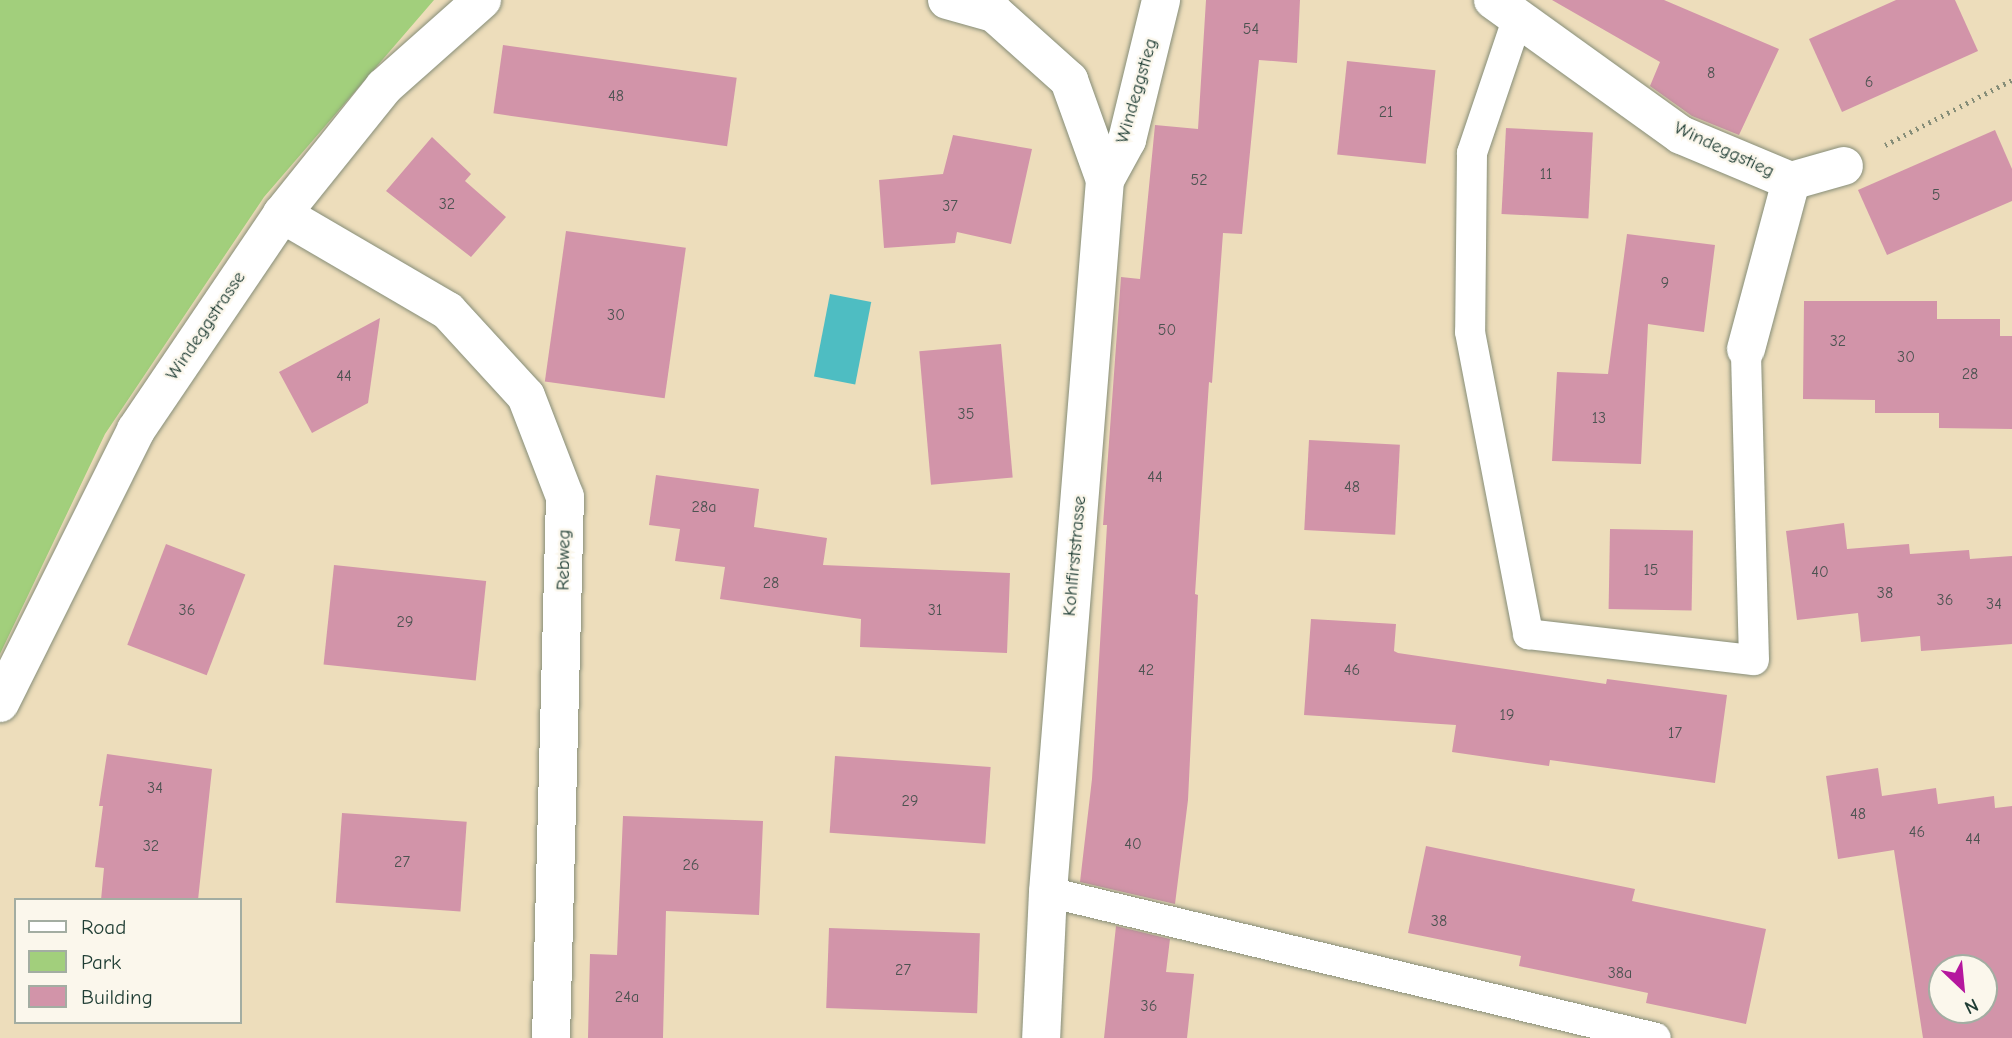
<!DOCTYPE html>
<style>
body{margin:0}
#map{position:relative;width:2012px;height:1038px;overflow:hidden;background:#edddbb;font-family:"Comic Neue",sans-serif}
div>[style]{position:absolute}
.green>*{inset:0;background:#a2cf7c}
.water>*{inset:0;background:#4ebdc2;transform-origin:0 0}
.building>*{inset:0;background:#d294a9;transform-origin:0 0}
.path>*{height:4.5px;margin-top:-2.25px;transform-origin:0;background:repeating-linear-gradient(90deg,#868d78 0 2px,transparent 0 7px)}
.roads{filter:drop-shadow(0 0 2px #868d78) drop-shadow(0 0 2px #868d78)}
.service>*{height:30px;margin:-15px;padding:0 15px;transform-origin:15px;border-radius:15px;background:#fff}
.minor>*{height:38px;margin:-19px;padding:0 19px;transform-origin:19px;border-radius:19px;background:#fff}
span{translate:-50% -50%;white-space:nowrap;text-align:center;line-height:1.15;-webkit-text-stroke:5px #fbf7ec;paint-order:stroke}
.number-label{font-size:16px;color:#4c5351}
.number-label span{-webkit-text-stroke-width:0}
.street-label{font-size:19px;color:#1f3d34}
.legend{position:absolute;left:14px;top:898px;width:228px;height:126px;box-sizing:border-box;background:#fbf7ec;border:2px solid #a3ada2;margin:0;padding:9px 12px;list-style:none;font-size:21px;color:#1f3d34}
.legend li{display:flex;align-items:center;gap:14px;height:35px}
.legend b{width:35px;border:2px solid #a3ada2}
.north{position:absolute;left:1928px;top:954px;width:70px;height:70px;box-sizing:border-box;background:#fbf7ec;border:2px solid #a3ada2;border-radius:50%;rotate:154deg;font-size:19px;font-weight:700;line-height:28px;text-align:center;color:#1f3d34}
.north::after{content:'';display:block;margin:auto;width:24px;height:32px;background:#b5179e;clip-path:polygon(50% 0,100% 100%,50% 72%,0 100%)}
</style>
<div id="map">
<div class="green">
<i style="clip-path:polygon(0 0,434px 0,264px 197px,105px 434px,0 654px)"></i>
</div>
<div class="water">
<i style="left:830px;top:294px;width:42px;height:84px;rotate:11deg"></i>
</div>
<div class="building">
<i style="clip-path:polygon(1206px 0,1300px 0,1297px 63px,1259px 60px,1242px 234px,1223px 233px,1212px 383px,1209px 382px,1195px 594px,1198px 595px,1188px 800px,1175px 904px,1080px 882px,1092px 779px,1107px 525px,1103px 525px,1121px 277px,1140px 279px,1155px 125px,1198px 129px)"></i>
<i style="clip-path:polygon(1552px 0,1664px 0,1779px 49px,1739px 135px,1692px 116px,1650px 86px,1660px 62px)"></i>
<i style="clip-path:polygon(1896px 0,1955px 0,1978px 51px,1842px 112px,1809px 39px)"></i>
<i style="left:503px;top:45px;width:236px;height:69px;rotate:8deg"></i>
<i style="left:1347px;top:61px;width:89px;height:94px;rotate:6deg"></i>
<i style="left:1506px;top:128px;width:87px;height:86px;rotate:3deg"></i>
<i style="clip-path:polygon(1995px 130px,2012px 169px,2012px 201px,1887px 255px,1858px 190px)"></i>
<i style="clip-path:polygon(953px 135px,1032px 149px,1011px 244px,957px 232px,955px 243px,884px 248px,879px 180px,943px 174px)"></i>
<i style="clip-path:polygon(432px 137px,471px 174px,465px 181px,506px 217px,471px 257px,386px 191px)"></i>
<i style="left:566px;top:231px;width:121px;height:152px;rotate:8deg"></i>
<i style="clip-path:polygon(1627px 234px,1715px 245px,1704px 332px,1648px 324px,1641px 464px,1552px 461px,1557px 372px,1608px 374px)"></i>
<i style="clip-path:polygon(1804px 301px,1937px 301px,1937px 319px,2000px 319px,2000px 336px,2012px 336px,2012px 429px,1939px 428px,1939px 413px,1875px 413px,1875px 400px,1803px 399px)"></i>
<i style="clip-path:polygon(380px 318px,368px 403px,312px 433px,279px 372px)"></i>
<i style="left:1001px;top:344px;width:134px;height:82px;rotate:85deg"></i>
<i style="left:1309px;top:440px;width:91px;height:90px;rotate:3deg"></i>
<i style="clip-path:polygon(656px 475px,759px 489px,754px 527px,827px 538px,823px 565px,1010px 573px,1007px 653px,860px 647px,861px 619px,720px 599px,725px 567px,675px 561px,680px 529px,649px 525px)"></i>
<i style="clip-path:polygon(1844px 523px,1847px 549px,1909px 544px,1910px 554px,1969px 550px,1970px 559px,2012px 556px,2012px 644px,1921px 651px,1920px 636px,1861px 642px,1858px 613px,1797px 620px,1786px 531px)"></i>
<i style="left:1610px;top:529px;width:83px;height:80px;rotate:1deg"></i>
<i style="left:166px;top:544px;width:85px;height:108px;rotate:21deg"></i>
<i style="left:334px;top:565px;width:153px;height:100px;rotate:6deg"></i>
<i style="clip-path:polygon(1311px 619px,1396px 624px,1394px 651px,1398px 653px,1606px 684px,1607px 679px,1727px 695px,1715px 783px,1550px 760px,1549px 766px,1452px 752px,1456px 725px,1304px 715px)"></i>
<i style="clip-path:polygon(107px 754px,212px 769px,198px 900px,101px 900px,104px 868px,95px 867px,103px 806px,99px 806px)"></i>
<i style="left:835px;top:756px;width:156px;height:77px;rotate:4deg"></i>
<i style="clip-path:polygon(evenodd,1878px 768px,1882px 796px,1936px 788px,1938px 804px,1994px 796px,1995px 808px,2012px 806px,2012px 1038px,1923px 1038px,1894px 850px,1838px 859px,1826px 776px,1878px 768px,1942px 968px,1984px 968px,1984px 1010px,1942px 1010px,1942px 968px)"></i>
<i style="left:342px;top:813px;width:125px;height:90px;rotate:4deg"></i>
<i style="clip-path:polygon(623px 816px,763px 821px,759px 915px,666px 911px,663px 1038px,588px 1038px,590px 954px,617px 955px)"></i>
<i style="clip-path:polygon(1426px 846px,1635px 889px,1632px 901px,1766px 929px,1746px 1024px,1646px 1003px,1648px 993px,1519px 966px,1521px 956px,1408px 933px)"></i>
<i style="clip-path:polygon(1116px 926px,1170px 939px,1166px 972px,1194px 974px,1187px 1038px,1104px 1038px)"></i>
<i style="left:829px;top:928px;width:151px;height:80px;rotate:2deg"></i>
</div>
<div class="path">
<i style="left:1885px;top:145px;width:143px;rotate:-27.1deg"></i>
</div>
<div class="roads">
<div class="service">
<i style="left:1518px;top:17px;width:144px;rotate:108.7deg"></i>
<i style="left:1472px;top:153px;width:179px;rotate:90.6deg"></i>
<i style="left:1470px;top:332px;width:308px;rotate:79.1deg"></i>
<i style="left:1528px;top:634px;width:227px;rotate:6.6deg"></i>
<i style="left:1754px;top:660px;width:311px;rotate:-91.5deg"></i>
<i style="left:1048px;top:892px;width:625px;rotate:13.5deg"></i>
</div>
<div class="minor">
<i style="left:947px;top:0;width:49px;rotate:15.5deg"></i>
<i style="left:994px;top:13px;width:101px;rotate:41.8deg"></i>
<i style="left:1069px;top:80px;width:106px;rotate:70.2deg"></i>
<i style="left:1105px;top:180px;width:714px;rotate:94.58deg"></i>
<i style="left:1048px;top:892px;width:146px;rotate:92.7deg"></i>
<i style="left:1493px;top:0;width:231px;rotate:35.7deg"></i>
<i style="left:1681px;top:135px;width:119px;rotate:22.7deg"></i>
<i style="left:1791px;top:181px;width:55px;rotate:-15.8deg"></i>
<i style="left:1105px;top:180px;width:46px;rotate:-61.2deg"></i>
<i style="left:1127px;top:140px;width:144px;rotate:-76.3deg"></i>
<i style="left:282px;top:214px;width:192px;rotate:30.3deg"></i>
<i style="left:448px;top:311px;width:115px;rotate:47.5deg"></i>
<i style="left:526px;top:396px;width:108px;rotate:68.9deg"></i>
<i style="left:565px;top:497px;width:541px;rotate:91.48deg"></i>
<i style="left:1746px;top:349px;width:174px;rotate:-75deg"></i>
<i style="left:0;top:703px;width:305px;rotate:-63.5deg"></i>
<i style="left:136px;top:430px;width:261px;rotate:-55.9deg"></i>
<i style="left:282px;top:214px;width:163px;rotate:-51.2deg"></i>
<i style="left:384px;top:87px;width:131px;rotate:-41.6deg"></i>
</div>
</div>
<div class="number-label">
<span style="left:1251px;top:29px">54</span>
<span style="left:1711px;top:73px">8</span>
<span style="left:1869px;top:82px">6</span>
<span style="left:616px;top:96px">48</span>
<span style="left:1386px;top:112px">21</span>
<span style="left:1546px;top:174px">11</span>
<span style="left:1199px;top:180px">52</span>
<span style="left:1936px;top:195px">5</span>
<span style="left:447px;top:204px">32</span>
<span style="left:950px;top:206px">37</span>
<span style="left:1665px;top:283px">9</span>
<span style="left:616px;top:315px">30</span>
<span style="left:1167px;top:330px">50</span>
<span style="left:1838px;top:341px">32</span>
<span style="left:1906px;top:357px">30</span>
<span style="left:1970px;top:374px">28</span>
<span style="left:344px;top:376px">44</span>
<span style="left:966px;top:414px">35</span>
<span style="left:1599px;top:418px">13</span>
<span style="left:1155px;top:477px">44</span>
<span style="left:1352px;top:487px">48</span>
<span style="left:704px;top:507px">28a</span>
<span style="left:1651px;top:570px">15</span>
<span style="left:1820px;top:572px">40</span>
<span style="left:771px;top:583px">28</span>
<span style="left:1885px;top:593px">38</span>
<span style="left:1945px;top:600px">36</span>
<span style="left:1994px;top:604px">34</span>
<span style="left:187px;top:610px">36</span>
<span style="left:935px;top:610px">31</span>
<span style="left:405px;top:622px">29</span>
<span style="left:1146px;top:670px">42</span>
<span style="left:1352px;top:670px">46</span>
<span style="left:1507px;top:715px">19</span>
<span style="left:1675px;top:733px">17</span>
<span style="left:155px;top:788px">34</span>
<span style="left:910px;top:801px">29</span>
<span style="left:1858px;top:814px">48</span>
<span style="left:1917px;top:832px">46</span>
<span style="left:1973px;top:839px">44</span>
<span style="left:1133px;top:844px">40</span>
<span style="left:151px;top:846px">32</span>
<span style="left:402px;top:862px">27</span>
<span style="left:691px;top:865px">26</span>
<span style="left:1439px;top:921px">38</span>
<span style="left:903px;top:970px">27</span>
<span style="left:1620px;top:973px">38a</span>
<span style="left:627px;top:997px">24a</span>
<span style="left:1149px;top:1006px">36</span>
</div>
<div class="street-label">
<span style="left:1137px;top:91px;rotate:-74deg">Windeggstieg</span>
<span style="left:1724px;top:150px;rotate:25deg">Windeggstieg</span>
<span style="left:206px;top:326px;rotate:-56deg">Windeggstrasse</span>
<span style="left:1075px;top:556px;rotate:-85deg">Kohlfirststrasse</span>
<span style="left:564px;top:560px;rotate:-89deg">Rebweg</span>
</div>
<ul class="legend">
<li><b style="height:9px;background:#fff"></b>Road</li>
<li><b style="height:19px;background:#a2cf7c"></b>Park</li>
<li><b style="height:19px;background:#d294a9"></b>Building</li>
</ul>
<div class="north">N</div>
</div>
